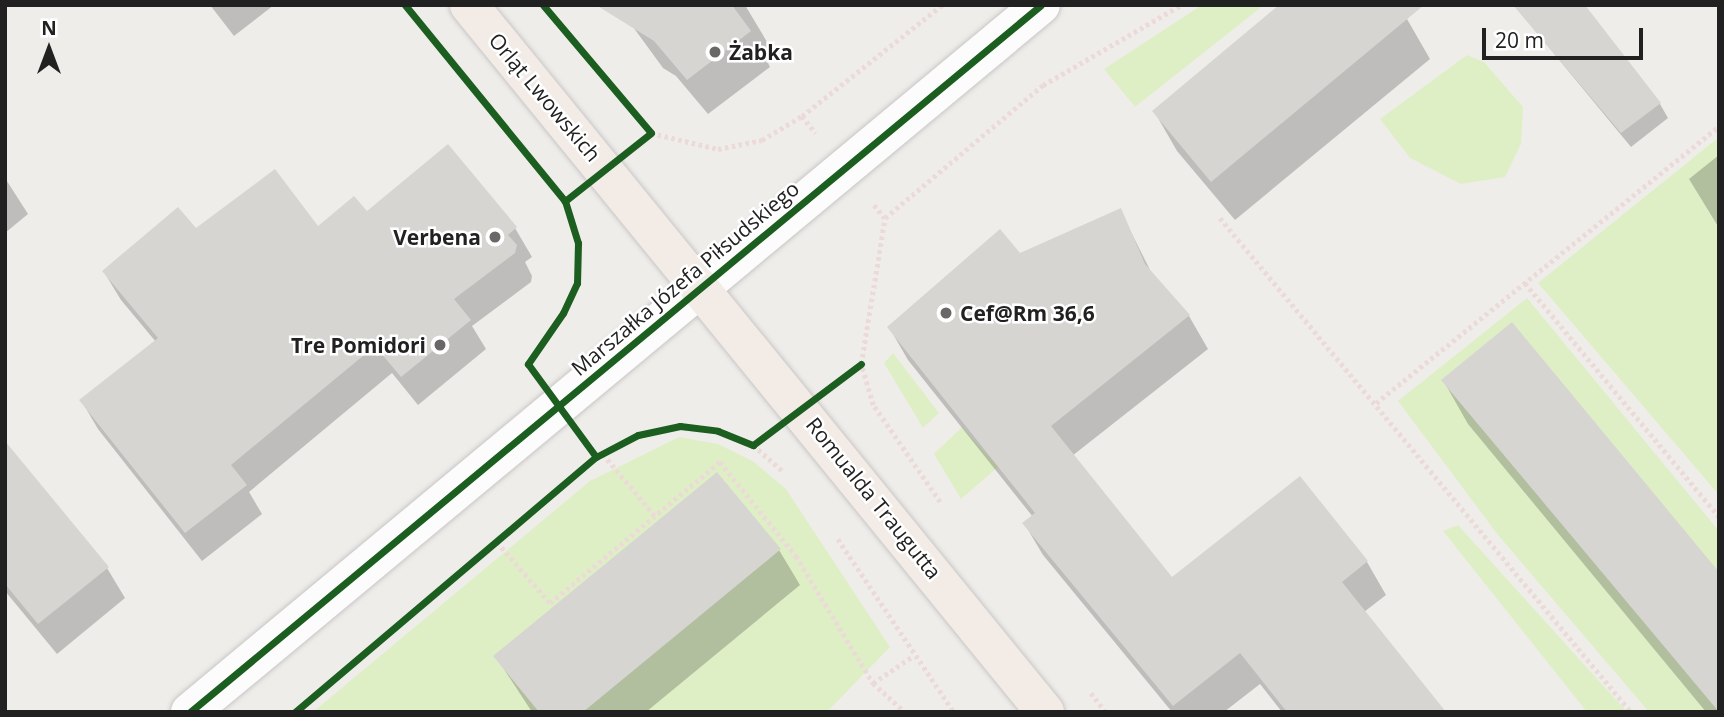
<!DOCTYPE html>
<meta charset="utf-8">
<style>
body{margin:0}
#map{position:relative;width:1724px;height:717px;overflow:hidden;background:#efedea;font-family:"Open Sans",sans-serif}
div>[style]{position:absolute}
.grass>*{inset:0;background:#deefc6}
.shadow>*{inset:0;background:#0003}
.building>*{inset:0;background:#d7d5d2}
.path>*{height:4.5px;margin-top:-2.25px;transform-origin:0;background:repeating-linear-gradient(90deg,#ecdad9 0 3.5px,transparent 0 7px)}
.roads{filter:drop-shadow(0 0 2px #c8c7c6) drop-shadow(0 0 2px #c8c7c6)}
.minor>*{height:38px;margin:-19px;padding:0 19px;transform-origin:19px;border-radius:19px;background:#fdfcfc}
.major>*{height:38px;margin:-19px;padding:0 19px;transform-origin:19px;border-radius:19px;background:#f2ebe6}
.cycleway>*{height:7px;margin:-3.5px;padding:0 3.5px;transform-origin:3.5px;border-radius:3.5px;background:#1b5e20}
.dots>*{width:19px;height:19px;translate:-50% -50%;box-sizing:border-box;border:4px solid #fff;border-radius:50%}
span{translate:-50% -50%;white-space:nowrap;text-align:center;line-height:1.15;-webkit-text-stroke:5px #fff;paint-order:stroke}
.poi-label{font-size:21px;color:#212121;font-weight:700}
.left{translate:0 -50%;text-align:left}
.right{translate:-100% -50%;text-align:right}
.street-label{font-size:21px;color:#212121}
.frame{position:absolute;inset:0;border:7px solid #212121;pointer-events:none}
.north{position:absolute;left:14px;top:14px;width:70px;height:70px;-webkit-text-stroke:5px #fff;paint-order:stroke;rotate:0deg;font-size:19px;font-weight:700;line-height:28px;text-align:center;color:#212121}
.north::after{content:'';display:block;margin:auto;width:24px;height:32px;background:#212121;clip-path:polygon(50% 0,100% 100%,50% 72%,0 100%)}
.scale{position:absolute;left:1482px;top:28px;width:161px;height:32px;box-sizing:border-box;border:4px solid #212121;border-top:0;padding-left:9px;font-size:21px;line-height:24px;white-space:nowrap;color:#212121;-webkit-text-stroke:5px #fff;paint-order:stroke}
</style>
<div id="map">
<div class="grass">
<i style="clip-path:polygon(1202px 5px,1264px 5px,1135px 107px,1104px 69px)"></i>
<i style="clip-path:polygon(1467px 55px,1484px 62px,1523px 107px,1521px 144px,1505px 177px,1461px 184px,1410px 158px,1380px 119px)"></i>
<i style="clip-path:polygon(1719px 137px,1719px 495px,1538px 283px)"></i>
<i style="clip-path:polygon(1527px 298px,1719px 531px,1719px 712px,1649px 712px,1498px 535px,1398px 401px)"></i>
<i style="clip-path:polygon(893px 353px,939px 413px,923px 428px,884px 363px)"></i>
<i style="clip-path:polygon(962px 427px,998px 467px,961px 499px,934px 454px)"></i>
<i style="clip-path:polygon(679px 437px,718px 444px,754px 462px,786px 489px,890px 647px,827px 712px,313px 712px,590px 481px)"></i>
<i style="clip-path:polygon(1458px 525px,1627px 712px,1587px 712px,1443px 531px)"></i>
</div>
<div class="shadow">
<i style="clip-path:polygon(210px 5px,274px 5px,234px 36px)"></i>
<i style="clip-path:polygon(617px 5px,745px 5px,776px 57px,768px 63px,770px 67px,708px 114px,676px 76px,663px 68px)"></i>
<i style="clip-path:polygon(1514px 5px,1660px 104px,1668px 118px,1631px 147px)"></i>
<i style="clip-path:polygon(1407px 19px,1430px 59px,1235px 220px,1177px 151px,1154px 111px)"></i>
<i style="clip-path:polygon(1719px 155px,1719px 228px,1689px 179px)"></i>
<i style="clip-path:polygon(5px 178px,28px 214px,5px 233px)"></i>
<i style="clip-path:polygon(1120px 210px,1153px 276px,1189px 316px,1208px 349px,1072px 456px,1171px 580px,1300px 478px,1367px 562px,1386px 595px,1364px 612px,1444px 712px,1282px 712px,1260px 684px,1224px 712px,1172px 712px,1043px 555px,1024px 523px,1033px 517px,908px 360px,889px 327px,1019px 255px)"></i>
<i style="clip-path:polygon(367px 214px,515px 228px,532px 257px,525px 262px,532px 276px,531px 282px,472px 326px,486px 349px,418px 405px,392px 373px,249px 492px,262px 514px,202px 561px,98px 429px,81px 400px,156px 342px,121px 300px,104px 272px,196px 230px,318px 228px)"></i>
<i style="clip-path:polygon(1443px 380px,1719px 575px,1719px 712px,1706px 712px,1468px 424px)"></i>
<i style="clip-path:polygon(5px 444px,107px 568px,125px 598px,57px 654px,5px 591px)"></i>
<i style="clip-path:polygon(779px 550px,800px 585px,646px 712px,532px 712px,496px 657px)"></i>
</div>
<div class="building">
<i style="clip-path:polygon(596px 5px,732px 5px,751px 31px,687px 80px,654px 41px)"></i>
<i style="clip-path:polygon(1279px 5px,1424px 5px,1211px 182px,1152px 111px)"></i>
<i style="clip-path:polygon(1513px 5px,1585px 5px,1661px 103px,1621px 133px)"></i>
<i style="clip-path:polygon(448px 144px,517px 227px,508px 235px,517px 245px,515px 253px,454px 299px,471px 320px,401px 377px,375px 346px,231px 465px,247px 485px,185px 533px,79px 400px,158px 338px,102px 271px,178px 207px,196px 228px,275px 169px,318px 226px,354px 196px,367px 211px)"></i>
<i style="clip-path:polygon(1121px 208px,1145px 264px,1190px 315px,1051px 426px,1172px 577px,1300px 476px,1368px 561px,1342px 582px,1446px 712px,1287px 712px,1240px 653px,1173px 706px,1022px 523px,1035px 513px,887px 327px,1000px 229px,1020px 253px)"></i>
<i style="clip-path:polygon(1512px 322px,1719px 572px,1719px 712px,1441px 380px)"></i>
<i style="clip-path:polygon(5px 441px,109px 567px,38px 624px,5px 584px)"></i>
<i style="clip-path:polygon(717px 472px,781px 549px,583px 712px,539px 712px,493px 656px)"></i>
</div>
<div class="path">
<i style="left:802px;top:116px;width:179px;rotate:-38.4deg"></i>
<i style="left:651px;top:133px;width:69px;rotate:13.4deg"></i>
<i style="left:718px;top:149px;width:45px;rotate:-11.6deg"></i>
<i style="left:762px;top:140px;width:47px;rotate:-31deg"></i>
<i style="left:802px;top:116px;width:22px;rotate:51deg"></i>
<i style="left:874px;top:205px;width:17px;rotate:50deg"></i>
<i style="left:1220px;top:218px;width:643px;rotate:50.24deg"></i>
<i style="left:1525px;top:283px;width:304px;rotate:50.3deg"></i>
<i style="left:1376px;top:403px;width:441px;rotate:-38.9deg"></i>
<i style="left:753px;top:445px;width:41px;rotate:41.1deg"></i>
<i style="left:603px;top:454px;width:81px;rotate:50deg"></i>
<i style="left:940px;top:502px;width:118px;rotate:-124.6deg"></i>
<i style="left:873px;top:405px;width:43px;rotate:-106.3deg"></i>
<i style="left:861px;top:364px;width:148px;rotate:-80.7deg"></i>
<i style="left:885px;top:218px;width:207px;rotate:-40.1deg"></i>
<i style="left:1043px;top:85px;width:160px;rotate:-30.1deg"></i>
<i style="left:838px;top:539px;width:208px;rotate:56.2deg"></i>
<i style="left:497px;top:542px;width:81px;rotate:49deg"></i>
<i style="left:550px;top:603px;width:221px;rotate:-39.7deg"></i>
<i style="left:720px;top:462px;width:121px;rotate:51deg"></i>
<i style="left:796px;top:556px;width:149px;rotate:58.8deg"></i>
<i style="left:873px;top:683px;width:43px;rotate:42.2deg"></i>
<i style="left:873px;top:683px;width:48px;rotate:-34deg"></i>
<i style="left:1091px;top:693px;width:24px;rotate:52deg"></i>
</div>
<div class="roads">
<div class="minor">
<i style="left:190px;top:712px;width:1106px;rotate:-39.72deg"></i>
</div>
<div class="major">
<i style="left:469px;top:5px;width:912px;rotate:50.83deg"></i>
</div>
</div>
<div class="cycleway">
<i style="left:405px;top:5px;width:253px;rotate:50.8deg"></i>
<i style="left:565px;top:201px;width:44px;rotate:72.8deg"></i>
<i style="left:578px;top:243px;width:40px;rotate:91.4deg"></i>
<i style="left:577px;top:283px;width:33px;rotate:115deg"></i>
<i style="left:563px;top:313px;width:62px;rotate:124.5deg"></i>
<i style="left:528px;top:364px;width:115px;rotate:53.8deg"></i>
<i style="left:543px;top:5px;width:167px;rotate:49.8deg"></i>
<i style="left:651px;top:133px;width:110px;rotate:141.7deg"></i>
<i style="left:190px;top:712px;width:1106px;rotate:-39.72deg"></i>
<i style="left:295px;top:712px;width:394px;rotate:-40.3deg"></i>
<i style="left:596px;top:457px;width:47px;rotate:-27.6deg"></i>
<i style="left:638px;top:435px;width:43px;rotate:-12.1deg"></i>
<i style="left:680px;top:426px;width:38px;rotate:7deg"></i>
<i style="left:718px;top:431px;width:38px;rotate:22deg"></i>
<i style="left:753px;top:445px;width:135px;rotate:-36.9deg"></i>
</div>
<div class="dots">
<i style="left:715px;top:52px;background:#696867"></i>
<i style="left:495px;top:237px;background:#696867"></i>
<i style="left:946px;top:313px;background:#696867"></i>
<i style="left:440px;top:345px;background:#696867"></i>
</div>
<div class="poi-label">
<span class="left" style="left:729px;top:52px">Żabka</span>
<span class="right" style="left:481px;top:237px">Verbena</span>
<span class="left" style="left:960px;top:313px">Cef@Rm 36,6</span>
<span class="right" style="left:426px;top:345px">Tre Pomidori</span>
</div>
<div class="street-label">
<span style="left:545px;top:97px;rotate:50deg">Orląt Lwowskich</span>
<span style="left:685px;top:278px;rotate:-40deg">Marszałka Józefa Piłsudskiego</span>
<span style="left:874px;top:498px;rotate:51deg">Romualda Traugutta</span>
</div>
<div class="frame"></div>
<div class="north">N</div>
<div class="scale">20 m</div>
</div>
